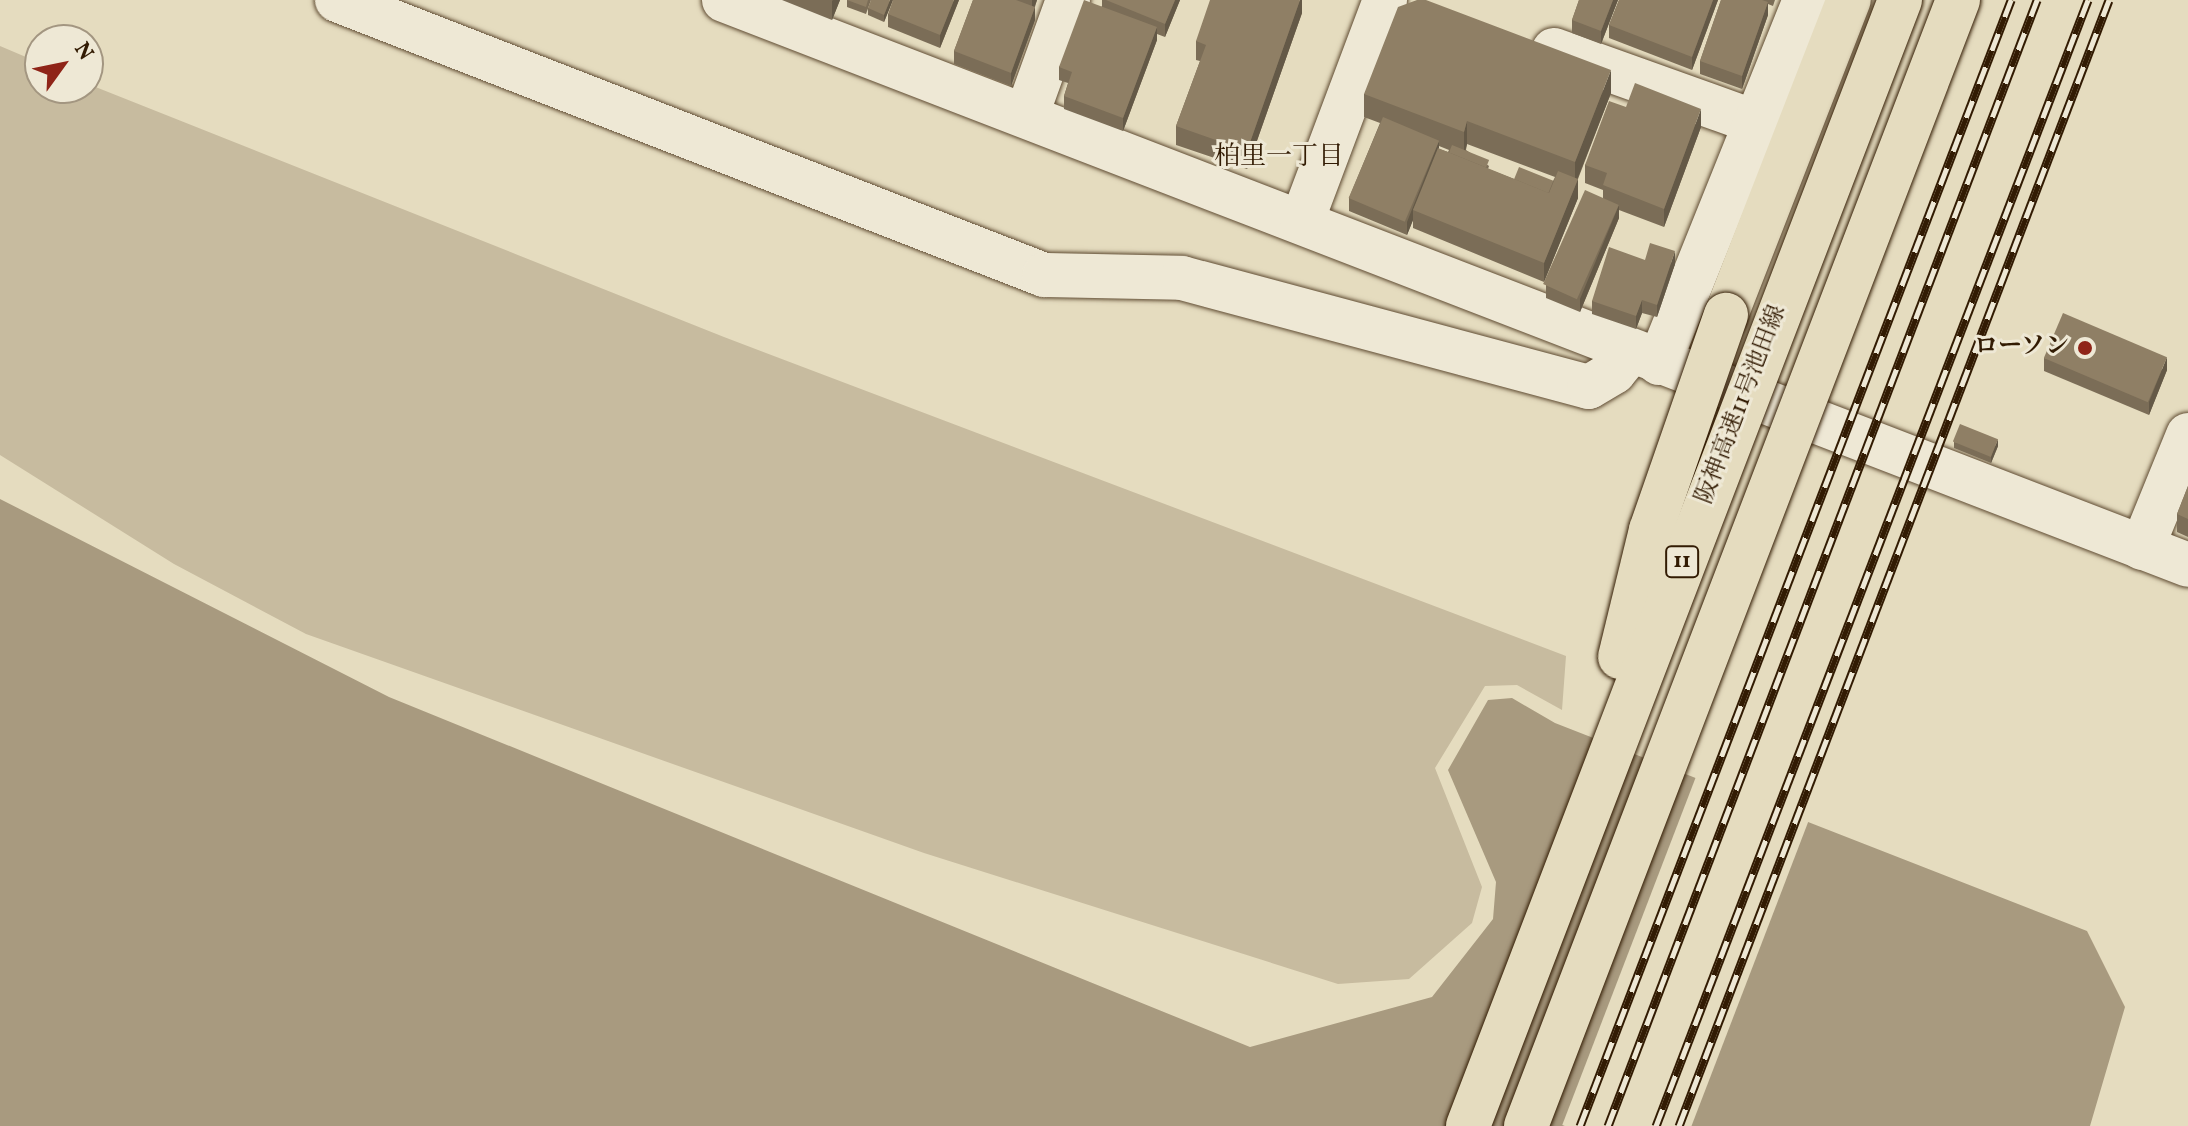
<!DOCTYPE html>
<meta charset="utf-8">
<style>
body{margin:0}
#map{position:relative;width:2188px;height:1126px;overflow:hidden;background:#e5dcbf;font-family:Vollkorn,"Noto Serif JP",serif}
div>[style]{position:absolute}
.green>*{inset:0;background:#c7bb9f}
.water>*{inset:0;background:#a89a7f}
.pier>*{inset:0;background:#e5dcbf;transform-origin:0 0}
.roads{filter:drop-shadow(0 0 2px #5f4b32) drop-shadow(0 0 2px #5f4b32)}
.minor>*{height:44px;margin:-22px;padding:0 22px;transform-origin:22px;border-radius:22px;background:#eee8d5}
.highway>*{height:44px;margin:-22px;padding:0 22px;transform-origin:22px;border-radius:22px;background:#e5dcbf}
.rail>*{height:9px;margin-top:-4.5px;transform-origin:0;background:repeating-linear-gradient(90deg,#eee8d5 0 18px,#321b03 0 36px);box-sizing:border-box;border-block:2px solid #321b03}
.bridges{filter:drop-shadow(0 0 2px #321b03) drop-shadow(0 0 2px #321b03)}
.highway-bridge>*{height:44px;margin:-22px;padding:0 22px;transform-origin:22px;border-radius:22px;background:#e5dcbf}
.wall>*{inset:0;background:#7b6d57}
.shaded-wall>*{inset:0;background:#645947}
.building>*{inset:0;background:#8f7f65;transform-origin:0 0}
.dots>*{width:22px;height:22px;translate:-50% -50%;box-sizing:border-box;border:4px solid #eee8d5;border-radius:50%}
span{translate:-50% -50%;white-space:nowrap;text-align:center;line-height:1.15;-webkit-text-stroke:6px #eee8d5;paint-order:stroke}
.shield-label span{padding:2px 6px;background:#eee8d5;border:2px solid;border-radius:6px;-webkit-text-stroke-width:0}
.shield-label{font-size:22px;color:#321b03;font-weight:700}
.poi-label{font-size:24px;color:#321b03;font-weight:700}
.right{translate:-100% -50%;text-align:right}
.street-label{font-size:24px;color:#321b03}
.neighbourhood-label{font-size:26px;color:#321b03}
.north{position:absolute;left:24px;top:24px;width:80px;height:80px;box-sizing:border-box;background:#eee8d5;border:2px solid #a39681;border-radius:50%;rotate:57deg;font-size:22px;font-weight:700;line-height:32px;text-align:center;color:#321b03}
.north::after{content:'';display:block;margin:auto;width:28px;height:36px;background:#8f2418;clip-path:polygon(50% 0,100% 100%,50% 72%,0 100%)}
</style>
<div id="map">
<div class="green">
<i style="clip-path:polygon(0 46px,40px 63px,40px 88px,88px 88px,88px 84px,724px 337px,1566px 656px,1562px 710px,1517px 685px,1485px 686px,1435px 768px,1482px 887px,1472px 923px,1409px 979px,1338px 984px,924px 853px,306px 634px,174px 564px,0 455px)"></i>
</div>
<div class="water">
<i style="clip-path:polygon(0 499px,389px 697px,1250px 1047px,1432px 997px,1493px 919px,1496px 882px,1448px 770px,1488px 700px,1512px 698px,1555px 723px,2087px 931px,2125px 1007px,2090px 1126px,0 1126px)"></i>
</div>
<div class="pier">
<i style="left:1697px;top:774px;width:121px;height:376px;rotate:21deg"></i>
</div>
<div class="roads">
<div class="minor">
<i style="left:337px;top:0;width:759px;rotate:21.25deg"></i>
<i style="left:1044px;top:275px;width:138px;rotate:1.2deg"></i>
<i style="left:1182px;top:278px;width:421px;rotate:15deg"></i>
<i style="left:1589px;top:387px;width:29px;rotate:-31deg"></i>
<i style="left:1614px;top:372px;width:26px;rotate:-51deg"></i>
<i style="left:724px;top:0;width:1569px;rotate:21.1deg"></i>
<i style="left:1554px;top:50px;width:214px;rotate:19.7deg"></i>
<i style="left:1027px;top:114px;width:121px;rotate:-70.2deg"></i>
<i style="left:1302px;top:221px;width:236px;rotate:-69.4deg"></i>
<i style="left:1659px;top:363px;width:391px;rotate:-68.1deg"></i>
<i style="left:2142px;top:548px;width:122px;rotate:-67.8deg"></i>
</div>
<div class="highway">
<i style="left:1726px;top:315px;width:338px;rotate:-68.7deg"></i>
</div>
</div>
<div class="rail">
<i style="left:1580px;top:1126px;width:1206px;rotate:-69.05deg"></i>
<i style="left:1608px;top:1126px;width:1205px;rotate:-69.14deg"></i>
<i style="left:1656px;top:1126px;width:1206px;rotate:-69.01deg"></i>
<i style="left:1679px;top:1126px;width:1205px;rotate:-69.1deg"></i>
</div>
<div class="bridges">
<div class="highway-bridge">
<i style="left:1620px;top:657px;width:131px;rotate:-76.3deg"></i>
<i style="left:1651px;top:530px;width:228px;rotate:-70.8deg"></i>
<i style="left:1468px;top:1126px;width:1206px;rotate:-69.01deg"></i>
<i style="left:1526px;top:1126px;width:1206px;rotate:-69.01deg"></i>
</div>
</div>
<div class="wall">
<i style="clip-path:polygon(782px 0,840px 0,832px 20px)"></i>
<i style="clip-path:polygon(847px 0,871px 0,866px 14px,847px 7px)"></i>
<i style="clip-path:polygon(893px 0,884px 22px,868px 15px,868px 8px)"></i>
<i style="clip-path:polygon(959px 0,940px 48px,888px 27px,888px 14px)"></i>
<i style="clip-path:polygon(973px 0,1037px 0,1035px 7px,1035px 20px,1011px 86px,954px 64px,954px 51px)"></i>
<i style="clip-path:polygon(1102px 0,1180px 0,1165px 37px,1157px 34px,1157px 40px,1123px 131px,1064px 109px,1064px 96px,1068px 83px,1059px 80px,1059px 67px,1102px 6px)"></i>
<i style="clip-path:polygon(1302px 0,1302px 13px,1247px 169px,1176px 145px,1176px 126px,1200px 61px,1196px 60px,1196px 41px)"></i>
<i style="clip-path:polygon(1579px 0,1618px 0,1601px 44px,1572px 33px,1572px 20px)"></i>
<i style="clip-path:polygon(1619px 0,1718px 0,1692px 70px,1609px 38px,1609px 25px)"></i>
<i style="clip-path:polygon(1721px 0,1775px 0,1773px 6px,1768px 4px,1768px 15px,1742px 89px,1700px 74px,1700px 61px)"></i>
<i style="clip-path:polygon(evenodd,1611px 93px,1578px 179px,1578px 198px,1544px 282px,1413px 228px,1413px 220px,1407px 235px,1349px 211px,1349px 198px,1380px 123px,1364px 117px,1364px 94px,1611px 93px,1467px 144px,1555px 177px,1553px 181px,1514px 179px,1488px 169px,1489px 166px,1466px 150px,1467px 144px,1611px 93px,1439px 146px,1449px 150px,1448px 152px,1439px 149px,1439px 146px)"></i>
<i style="clip-path:polygon(1626px 107px,1701px 127px,1664px 227px,1619px 210px,1619px 218px,1580px 312px,1546px 298px,1546px 285px,1603px 198px,1603px 190px,1585px 183px,1585px 165px)"></i>
<i style="clip-path:polygon(1645px 260px,1675px 264px,1657px 317px,1642px 313px,1636px 329px,1592px 314px,1592px 301px)"></i>
<i style="clip-path:polygon(2044px 358px,2167px 370px,2149px 415px,2044px 371px)"></i>
<i style="clip-path:polygon(1954px 442px,1998px 446px,1991px 463px,1954px 448px)"></i>
<i style="clip-path:polygon(2188px 486px,2188px 537px,2177px 532px,2177px 514px)"></i>
</div>
<div class="shaded-wall">
<i style="clip-path:polygon(833px 0,840px 0,832px 20px,832px 1px)"></i>
<i style="clip-path:polygon(890px 0,893px 0,884px 22px,884px 15px)"></i>
<i style="clip-path:polygon(954px 0,959px 0,940px 48px,940px 35px)"></i>
<i style="clip-path:polygon(1032px 0,1037px 0,1032px 13px)"></i>
<i style="clip-path:polygon(1175px 0,1180px 0,1165px 37px,1165px 24px)"></i>
<i style="clip-path:polygon(1300px 0,1302px 0,1302px 13px,1247px 169px,1247px 151px)"></i>
<i style="clip-path:polygon(1613px 0,1618px 0,1601px 44px,1601px 31px)"></i>
<i style="clip-path:polygon(1713px 0,1718px 0,1692px 70px,1692px 57px)"></i>
<i style="clip-path:polygon(1768px 2px,1768px 15px,1742px 89px,1742px 76px)"></i>
<i style="clip-path:polygon(1035px 7px,1035px 20px,1011px 86px,1011px 73px)"></i>
<i style="clip-path:polygon(1157px 27px,1157px 40px,1123px 131px,1123px 118px)"></i>
<i style="clip-path:polygon(1611px 70px,1611px 93px,1575px 185px,1575px 162px)"></i>
<i style="clip-path:polygon(1701px 109px,1701px 127px,1664px 227px,1664px 209px)"></i>
<i style="clip-path:polygon(1467px 121px,1467px 144px,1464px 155px,1464px 132px)"></i>
<i style="clip-path:polygon(1439px 141px,1439px 154px,1413px 210px,1413px 220px,1407px 235px,1407px 222px)"></i>
<i style="clip-path:polygon(1578px 179px,1578px 198px,1544px 282px,1544px 263px)"></i>
<i style="clip-path:polygon(1619px 205px,1619px 218px,1580px 312px,1580px 299px)"></i>
<i style="clip-path:polygon(1675px 251px,1675px 264px,1657px 317px,1657px 305px)"></i>
<i style="clip-path:polygon(1642px 300px,1642px 313px,1636px 329px,1636px 316px)"></i>
<i style="clip-path:polygon(2167px 357px,2167px 370px,2149px 415px,2149px 402px)"></i>
<i style="clip-path:polygon(1998px 439px,1998px 446px,1991px 463px,1991px 456px)"></i>
</div>
<div class="building">
<i style="clip-path:polygon(847px 0,868px 0,866px 7px)"></i>
<i style="clip-path:polygon(871px 0,890px 0,884px 15px,868px 8px)"></i>
<i style="clip-path:polygon(893px 0,954px 0,940px 35px,888px 14px)"></i>
<i style="clip-path:polygon(973px 0,1016px 0,1035px 7px,1011px 73px,954px 51px)"></i>
<i style="clip-path:polygon(1084px 0,1157px 27px,1123px 118px,1064px 96px,1072px 72px,1059px 67px)"></i>
<i style="clip-path:polygon(1106px 0,1175px 0,1165px 24px)"></i>
<i style="clip-path:polygon(1210px 0,1300px 0,1247px 151px,1176px 126px,1206px 45px,1196px 41px)"></i>
<i style="clip-path:polygon(1417px 0,1426px 0,1611px 70px,1575px 162px,1467px 121px,1464px 132px,1364px 94px,1398px 7px)"></i>
<i style="clip-path:polygon(1579px 0,1613px 0,1601px 31px,1572px 20px)"></i>
<i style="clip-path:polygon(1619px 0,1713px 0,1692px 57px,1609px 25px)"></i>
<i style="clip-path:polygon(1721px 0,1762px 0,1768px 2px,1742px 76px,1700px 61px)"></i>
<i style="clip-path:polygon(1635px 83px,1701px 109px,1664px 209px,1603px 185px,1607px 173px,1585px 165px,1609px 101px,1626px 107px)"></i>
<i style="left:1383px;top:117px;width:61px;height:88px;rotate:23deg"></i>
<i style="left:1452px;top:145px;width:40px;height:8px;rotate:22deg"></i>
<i style="clip-path:polygon(1438px 148px,1549px 193px,1558px 171px,1578px 179px,1544px 263px,1413px 210px)"></i>
<i style="left:1519px;top:167px;width:37px;height:13px;rotate:22deg"></i>
<i style="left:1585px;top:190px;width:37px;height:103px;rotate:24deg"></i>
<i style="clip-path:polygon(1650px 243px,1675px 251px,1657px 305px,1642px 300px,1636px 316px,1592px 301px,1609px 247px,1645px 260px)"></i>
<i style="left:2063px;top:313px;width:113px;height:49px;rotate:23deg"></i>
<i style="left:1960px;top:424px;width:41px;height:19px;rotate:22deg"></i>
<i style="clip-path:polygon(2188px 486px,2188px 519px,2177px 514px)"></i>
</div>
<div class="dots">
<i style="left:2085px;top:348px;background:#8f2418"></i>
</div>
<div class="shield-label">
<span style="left:1682px;top:562px">11</span>
</div>
<div class="poi-label">
<span class="right" style="left:2069px;top:348px">ローソン</span>
</div>
<div class="street-label">
<span style="left:1742px;top:405px;rotate:-69deg">阪神高速11号池田線</span>
</div>
<div class="neighbourhood-label">
<span style="left:1279px;top:158px">柏里一丁目</span>
</div>
<div class="north">N</div>
</div>
